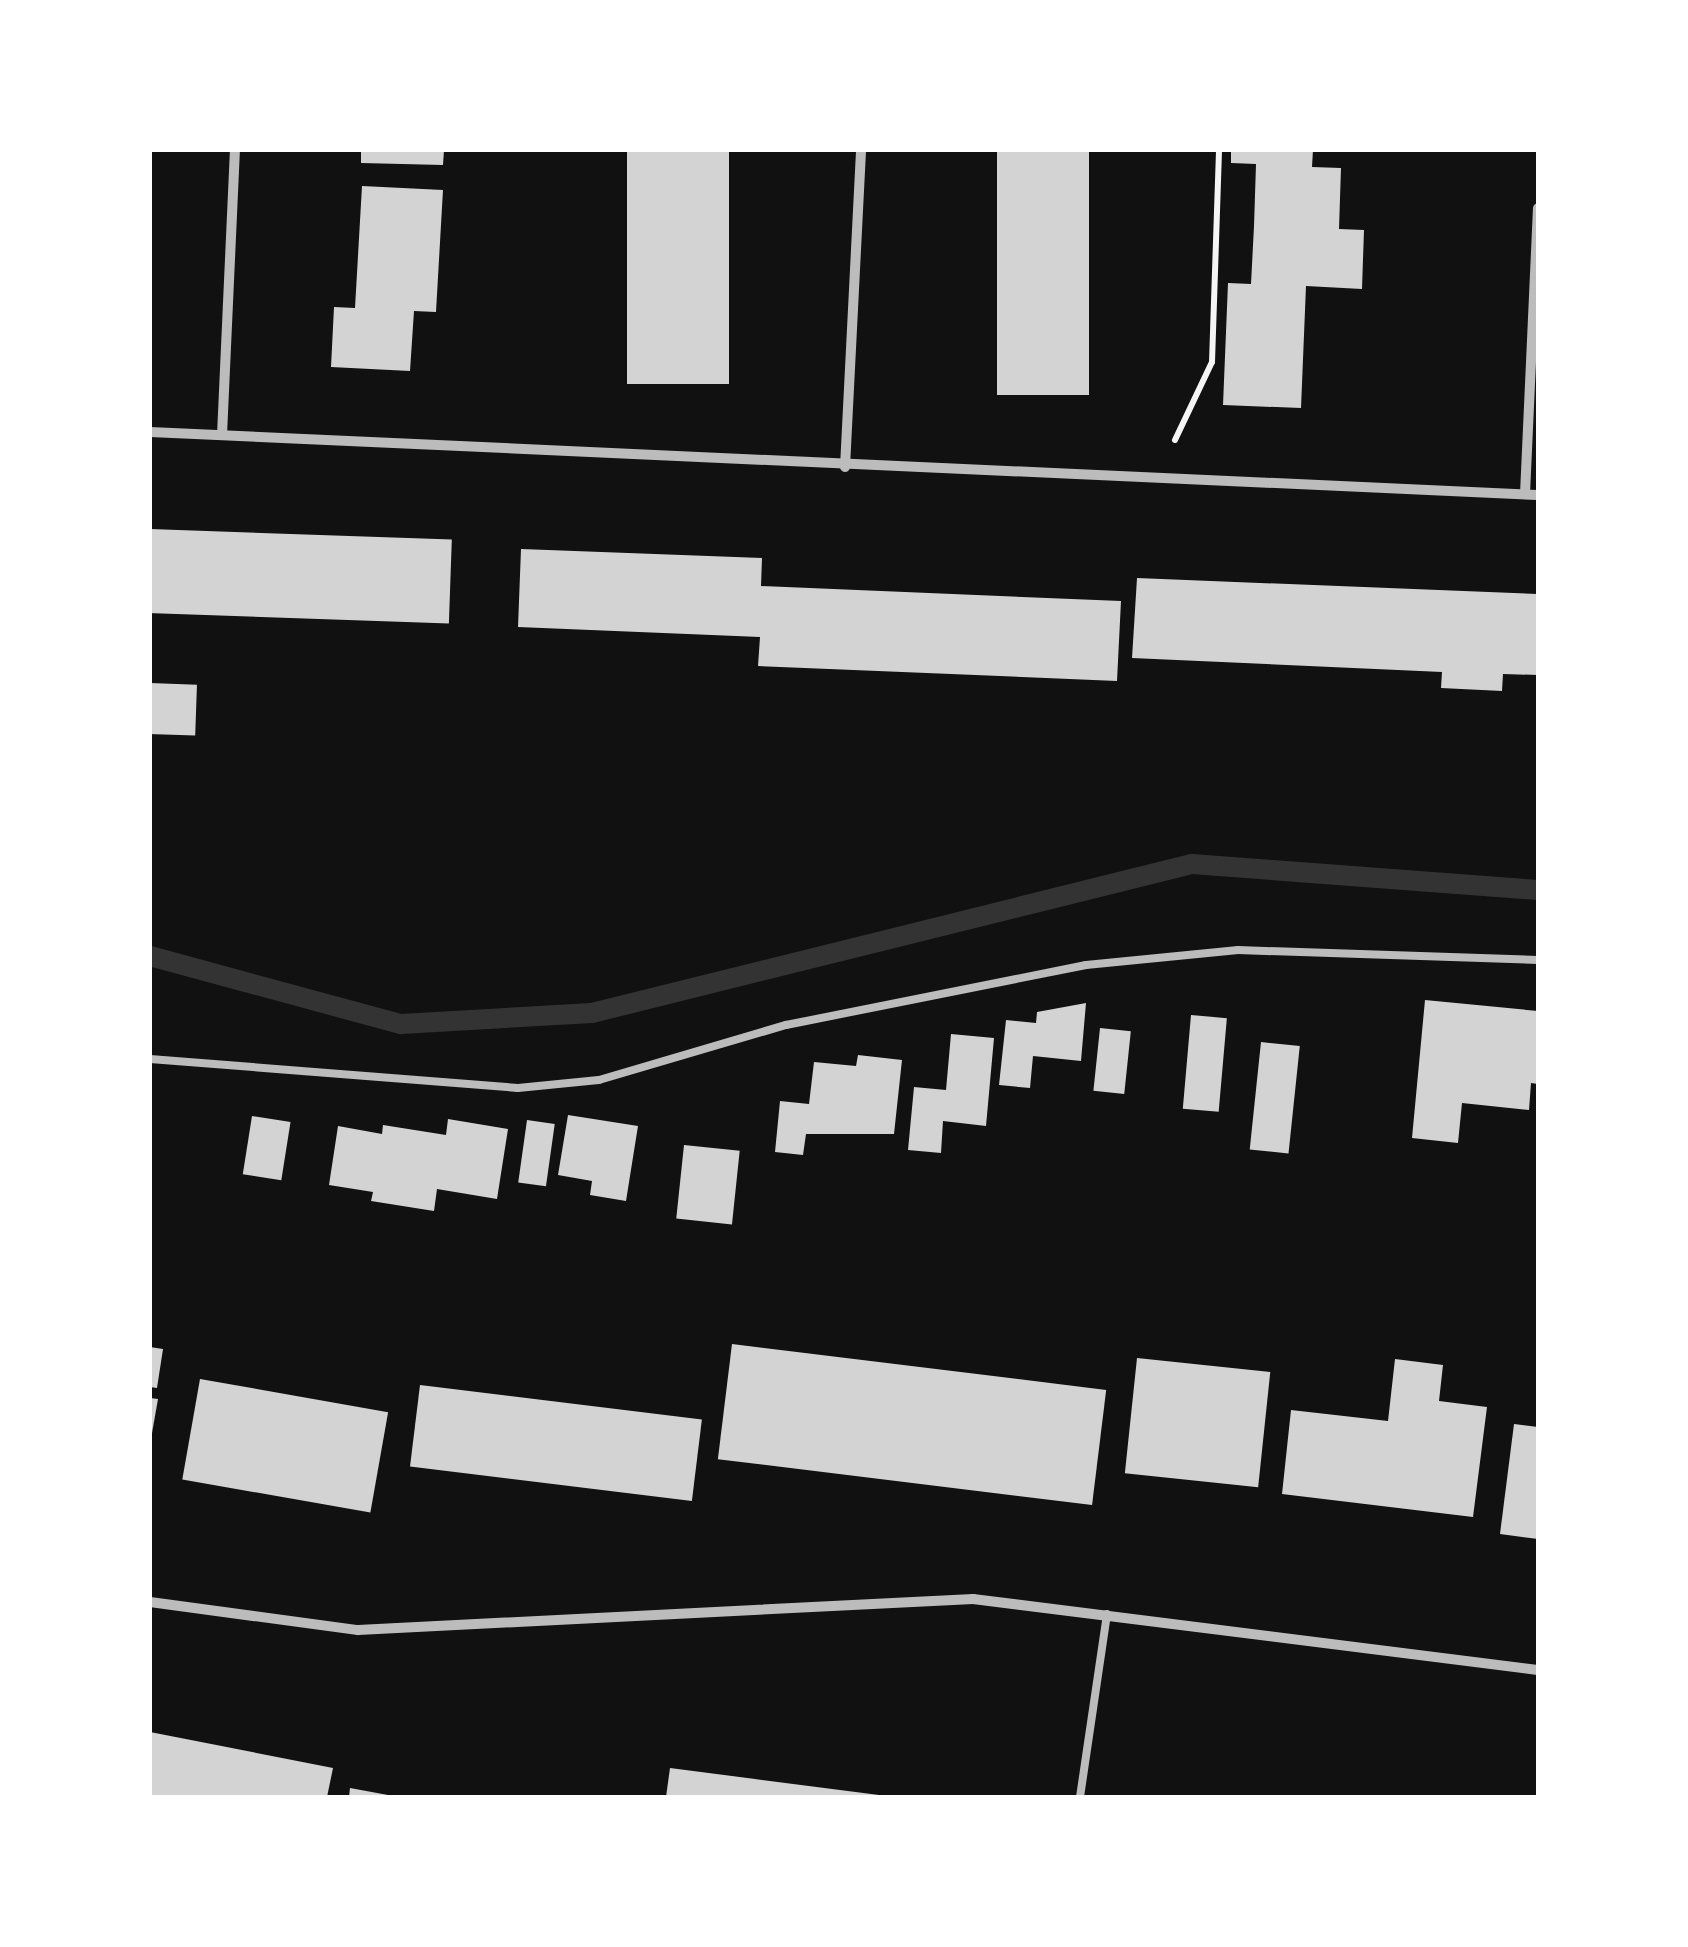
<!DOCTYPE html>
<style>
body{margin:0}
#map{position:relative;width:1688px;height:1947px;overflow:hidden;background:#111;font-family:Poppins,sans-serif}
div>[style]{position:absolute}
.stream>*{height:20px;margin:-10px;padding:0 10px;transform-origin:10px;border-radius:10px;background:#333}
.building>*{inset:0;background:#d3d3d3;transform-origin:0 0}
.path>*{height:6px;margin:-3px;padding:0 3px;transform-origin:3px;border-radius:3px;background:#f5f5f5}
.service>*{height:8px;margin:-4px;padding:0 4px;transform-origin:4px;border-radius:4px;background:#bcbcbc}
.minor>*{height:10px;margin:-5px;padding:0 5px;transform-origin:5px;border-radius:5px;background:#bcbcbc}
span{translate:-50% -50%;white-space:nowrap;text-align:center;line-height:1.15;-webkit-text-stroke:8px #fff;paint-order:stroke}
.frame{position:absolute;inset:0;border:152px solid #fff;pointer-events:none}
</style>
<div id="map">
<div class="stream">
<i style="left:150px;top:956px;width:260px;rotate:15.2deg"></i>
<i style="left:401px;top:1024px;width:191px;rotate:-3.3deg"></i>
<i style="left:592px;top:1013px;width:618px;rotate:-13.95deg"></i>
<i style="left:1192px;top:864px;width:347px;rotate:4.3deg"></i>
</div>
<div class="building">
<i style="clip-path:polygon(361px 150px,444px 150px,443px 165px,361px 163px)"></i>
<i style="left:627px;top:150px;width:102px;height:234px"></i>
<i style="left:997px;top:150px;width:92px;height:245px"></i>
<i style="clip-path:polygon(1231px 150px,1313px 150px,1312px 167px,1341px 168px,1339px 229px,1364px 230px,1362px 289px,1306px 286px,1301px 408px,1223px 405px,1228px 283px,1251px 284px,1254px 226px,1256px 164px,1231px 163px)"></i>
<i style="clip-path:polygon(362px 186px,443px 190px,436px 312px,414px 311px,410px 371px,331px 367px,334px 307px,355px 308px)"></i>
<i style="left:150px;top:529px;width:302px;height:84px;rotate:2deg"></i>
<i style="clip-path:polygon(521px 549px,762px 558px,761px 586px,1121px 601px,1117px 681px,758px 666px,760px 637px,518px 627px)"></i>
<i style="clip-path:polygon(1137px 578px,1538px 594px,1538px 675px,1503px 674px,1502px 691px,1441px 688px,1442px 672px,1132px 658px)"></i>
<i style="left:150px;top:683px;width:47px;height:51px;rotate:2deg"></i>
<i style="clip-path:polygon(1425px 1000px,1538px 1011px,1538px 1084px,1531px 1083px,1529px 1110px,1462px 1103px,1458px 1143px,1412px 1138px)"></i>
<i style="clip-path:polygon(1086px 1003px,1081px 1061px,1033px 1056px,1030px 1088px,999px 1085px,1006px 1020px,1036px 1023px,1037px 1012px)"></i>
<i style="left:1191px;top:1015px;width:36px;height:94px;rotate:5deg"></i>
<i style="left:1100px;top:1028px;width:31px;height:63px;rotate:6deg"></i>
<i style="clip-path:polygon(951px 1034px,994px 1038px,986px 1126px,943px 1121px,941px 1153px,908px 1150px,914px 1087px,946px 1090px)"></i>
<i style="left:1261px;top:1042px;width:39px;height:108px;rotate:6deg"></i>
<i style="clip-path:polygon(858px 1055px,902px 1060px,894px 1134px,806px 1134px,803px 1155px,775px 1152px,780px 1101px,809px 1104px,814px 1062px,856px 1066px)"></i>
<i style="clip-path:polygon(568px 1115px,638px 1126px,626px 1201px,590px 1195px,592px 1181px,558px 1175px)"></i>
<i style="left:252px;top:1116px;width:39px;height:59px;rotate:9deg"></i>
<i style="clip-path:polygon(448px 1119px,508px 1129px,497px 1199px,437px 1189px,434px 1211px,371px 1201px,373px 1192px,329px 1185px,338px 1126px,382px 1134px,383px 1125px,446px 1135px)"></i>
<i style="left:527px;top:1120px;width:28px;height:63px;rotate:8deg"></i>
<i style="left:684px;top:1145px;width:56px;height:74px;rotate:6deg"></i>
<i style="left:732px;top:1344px;width:377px;height:116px;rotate:7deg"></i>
<i style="clip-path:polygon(150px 1347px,163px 1349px,157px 1388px,150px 1387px)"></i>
<i style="left:1137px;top:1358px;width:134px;height:116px;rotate:6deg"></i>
<i style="clip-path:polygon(1395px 1359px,1443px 1365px,1439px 1401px,1487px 1407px,1473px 1517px,1282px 1494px,1291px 1410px,1388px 1421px)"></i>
<i style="left:200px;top:1379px;width:191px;height:102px;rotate:10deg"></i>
<i style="left:420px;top:1385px;width:284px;height:82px;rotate:7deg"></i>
<i style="clip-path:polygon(150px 1398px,158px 1399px,152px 1433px,150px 1433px)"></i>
<i style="clip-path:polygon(1514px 1424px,1538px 1427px,1538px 1539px,1500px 1534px)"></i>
<i style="clip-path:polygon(150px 1732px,333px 1768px,327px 1797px,150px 1797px)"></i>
<i style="clip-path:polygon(670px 1768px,879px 1795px,879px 1797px,666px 1797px)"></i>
<i style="clip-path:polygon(350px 1788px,388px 1795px,388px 1797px,349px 1797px)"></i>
</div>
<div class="path">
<i style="left:1175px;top:440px;width:86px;rotate:-64.6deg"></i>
<i style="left:1212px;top:362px;width:212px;rotate:-88.1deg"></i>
</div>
<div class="service">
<i style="left:150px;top:1059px;width:369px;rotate:4.5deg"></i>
<i style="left:518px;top:1088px;width:81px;rotate:-5.6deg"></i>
<i style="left:599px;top:1080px;width:195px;rotate:-16.4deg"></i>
<i style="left:786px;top:1025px;width:306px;rotate:-11.3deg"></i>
<i style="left:1086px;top:965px;width:153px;rotate:-5.6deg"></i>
<i style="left:1238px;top:950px;width:300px;rotate:1.9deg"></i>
<i style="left:1080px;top:1797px;width:185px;rotate:-81.6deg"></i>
</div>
<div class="minor">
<i style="left:150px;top:432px;width:1389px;rotate:2.6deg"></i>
<i style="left:222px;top:435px;width:285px;rotate:-87.4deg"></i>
<i style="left:845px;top:467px;width:317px;rotate:-87.1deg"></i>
<i style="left:1525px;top:494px;width:286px;rotate:-87.4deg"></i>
<i style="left:150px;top:1602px;width:210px;rotate:7.7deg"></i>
<i style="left:358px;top:1630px;width:616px;rotate:-2.89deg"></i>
<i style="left:973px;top:1599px;width:569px;rotate:7.16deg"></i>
</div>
<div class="frame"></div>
</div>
